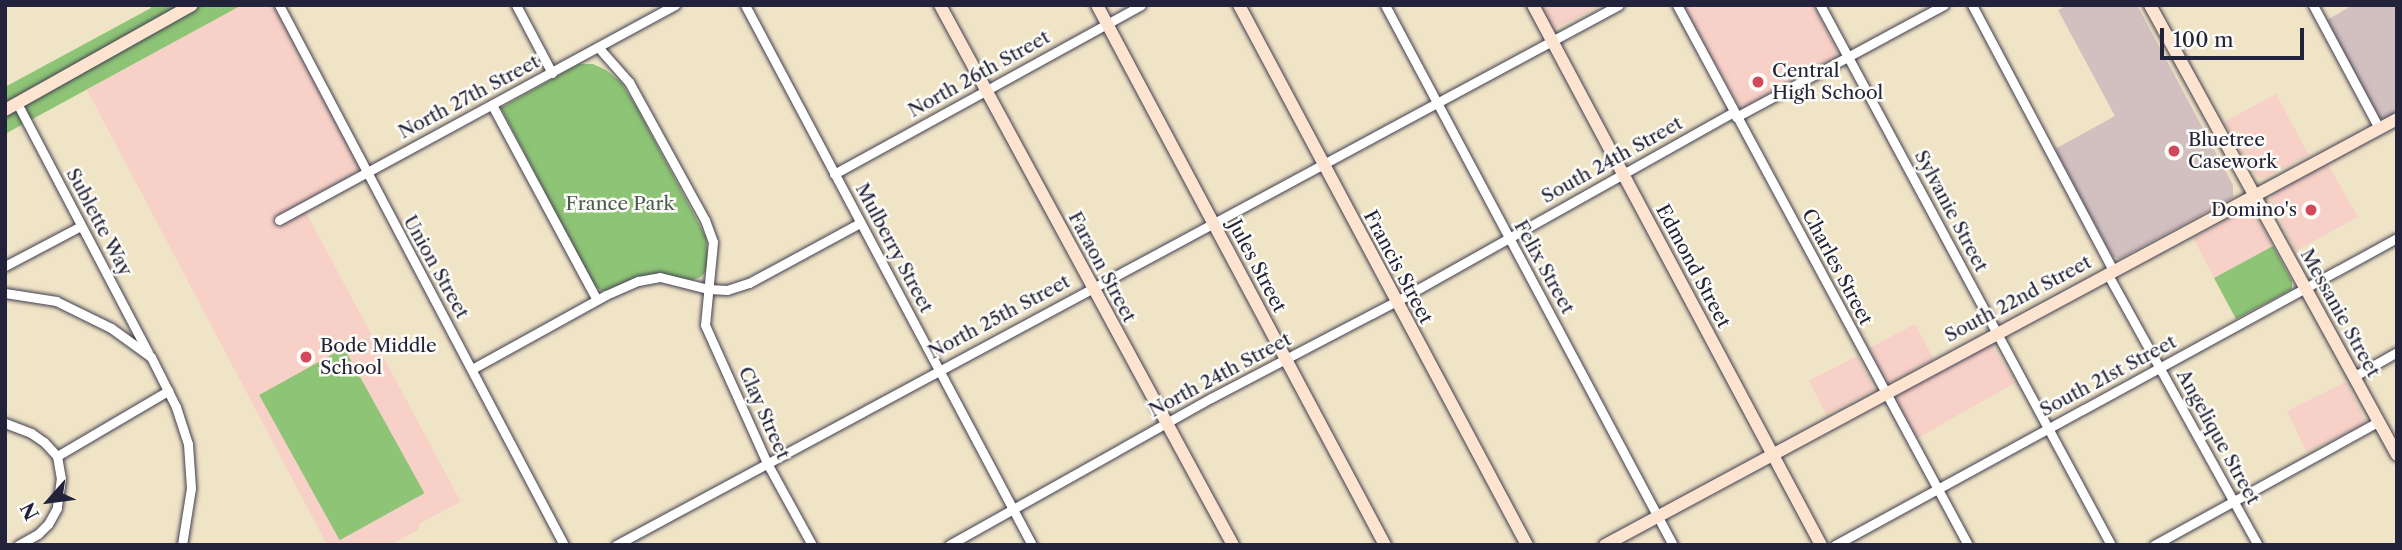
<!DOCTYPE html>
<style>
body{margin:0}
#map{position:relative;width:2402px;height:550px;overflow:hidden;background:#f0e4c7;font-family:"Libre Caslon Text",serif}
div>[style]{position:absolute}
.built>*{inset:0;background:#f7d1c7;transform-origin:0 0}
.industrial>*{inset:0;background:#d2bfc0}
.green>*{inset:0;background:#8ec476;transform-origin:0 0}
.roads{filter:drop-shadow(0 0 2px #413f50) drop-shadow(0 0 2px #413f50)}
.street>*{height:9px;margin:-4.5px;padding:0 4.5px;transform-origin:4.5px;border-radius:4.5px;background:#fff}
.secondary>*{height:12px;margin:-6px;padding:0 6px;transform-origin:6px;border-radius:6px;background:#fde4d1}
.dots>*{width:19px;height:19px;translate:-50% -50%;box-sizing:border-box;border:4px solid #fdfcf7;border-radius:50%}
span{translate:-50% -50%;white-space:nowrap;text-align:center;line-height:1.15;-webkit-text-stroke:5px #fdfcf7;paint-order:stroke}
.poi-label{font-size:19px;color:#22223b}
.left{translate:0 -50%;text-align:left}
.right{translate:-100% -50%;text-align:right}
.street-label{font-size:19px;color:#22223b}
.park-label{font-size:19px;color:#485b50}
.frame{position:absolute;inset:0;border:7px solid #22223b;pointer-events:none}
.north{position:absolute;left:14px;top:466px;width:70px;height:70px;-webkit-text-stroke:5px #fdfcf7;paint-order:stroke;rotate:242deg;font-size:19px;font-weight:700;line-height:28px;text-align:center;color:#22223b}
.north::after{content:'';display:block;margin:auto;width:24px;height:32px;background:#22223b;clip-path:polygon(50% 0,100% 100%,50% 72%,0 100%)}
.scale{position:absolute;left:2160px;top:28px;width:144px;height:32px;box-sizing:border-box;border:4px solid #22223b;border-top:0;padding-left:9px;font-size:21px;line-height:24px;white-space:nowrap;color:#22223b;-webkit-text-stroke:5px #fdfcf7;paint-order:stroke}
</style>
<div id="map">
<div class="built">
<i style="clip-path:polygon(242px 5px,276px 5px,357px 161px,359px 166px,355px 173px,301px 203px,461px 502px,420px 523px,418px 530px,390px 545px,327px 545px,87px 90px)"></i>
<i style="clip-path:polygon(1537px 5px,1601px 5px,1552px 30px)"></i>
<i style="clip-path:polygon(1682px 5px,1813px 5px,1838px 53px,1837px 57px,1741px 109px)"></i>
<i style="clip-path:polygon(2276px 94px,2309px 155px,2261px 179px,2250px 169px,2224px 122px)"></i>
<i style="clip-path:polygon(2328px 164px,2358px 217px,2296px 251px,2270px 200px,2277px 190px)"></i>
<i style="clip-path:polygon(2247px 208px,2253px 211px,2273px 246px,2214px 278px,2193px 238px)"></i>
<i style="left:1915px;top:324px;width:40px;height:54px;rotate:62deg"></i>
<i style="clip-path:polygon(1991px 343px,2015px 383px,1916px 439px,1895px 401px,1897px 393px)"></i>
<i style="left:1857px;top:356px;width:38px;height:54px;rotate:63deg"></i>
<i style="left:2346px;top:382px;width:46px;height:66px;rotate:64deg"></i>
</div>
<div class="industrial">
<i style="clip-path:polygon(2068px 5px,2137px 5px,2233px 185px,2233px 197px,2227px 201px,2119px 259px,2112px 256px,2055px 149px,2115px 116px,2058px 10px)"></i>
<i style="clip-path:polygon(2353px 5px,2397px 5px,2397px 112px,2386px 118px,2379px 118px,2375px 111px,2327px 20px)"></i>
</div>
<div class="green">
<i style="clip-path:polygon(150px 5px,242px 5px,5px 134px,5px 87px,151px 8px)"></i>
<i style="clip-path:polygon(579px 64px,593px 64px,606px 70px,621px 82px,637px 108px,706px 237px,708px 257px,706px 271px,701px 277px,693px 280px,651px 274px,605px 292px,595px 287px,501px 108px)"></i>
<i style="clip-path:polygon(2273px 246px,2292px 281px,2292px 289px,2236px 319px,2214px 278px)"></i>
<i style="left:344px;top:348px;width:166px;height:97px;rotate:61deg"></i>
</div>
<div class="roads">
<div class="street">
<i style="left:279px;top:5px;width:611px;rotate:62.18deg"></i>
<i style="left:516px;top:5px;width:77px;rotate:62.1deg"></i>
<i style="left:745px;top:5px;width:612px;rotate:62.01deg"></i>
<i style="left:1385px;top:5px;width:612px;rotate:61.93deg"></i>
<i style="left:1677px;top:5px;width:613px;rotate:61.68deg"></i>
<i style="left:1820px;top:5px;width:613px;rotate:61.68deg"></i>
<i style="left:1972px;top:5px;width:300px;rotate:62deg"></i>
<i style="left:2313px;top:5px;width:140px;rotate:61.8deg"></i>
<i style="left:598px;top:47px;width:47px;rotate:48.5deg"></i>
<i style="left:629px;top:82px;width:158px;rotate:61.2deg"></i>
<i style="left:705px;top:220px;width:23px;rotate:70deg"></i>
<i style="left:713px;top:242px;width:83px;rotate:95.5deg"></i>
<i style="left:705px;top:325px;width:151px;rotate:65.8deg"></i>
<i style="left:767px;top:463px;width:94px;rotate:61.2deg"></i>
<i style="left:17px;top:103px;width:282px;rotate:62.3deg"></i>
<i style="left:492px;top:105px;width:221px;rotate:61.7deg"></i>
<i style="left:1736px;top:117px;width:236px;rotate:-28.3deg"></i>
<i style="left:834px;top:174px;width:350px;rotate:-28.8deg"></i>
<i style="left:279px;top:220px;width:451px;rotate:-28.5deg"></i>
<i style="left:5px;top:266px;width:86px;rotate:-27.8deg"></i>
<i style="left:2107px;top:273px;width:311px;rotate:61deg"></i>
<i style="left:5px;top:293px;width:52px;rotate:8.9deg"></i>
<i style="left:56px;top:301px;width:61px;rotate:26.1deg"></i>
<i style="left:111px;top:328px;width:49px;rotate:35.9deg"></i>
<i style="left:151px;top:357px;width:56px;rotate:63.4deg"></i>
<i style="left:176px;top:407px;width:39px;rotate:72deg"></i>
<i style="left:188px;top:444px;width:44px;rotate:86.1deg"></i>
<i style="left:191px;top:488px;width:58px;rotate:99deg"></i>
<i style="left:472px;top:369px;width:153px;rotate:-28.9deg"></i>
<i style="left:606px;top:295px;width:35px;rotate:-24deg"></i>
<i style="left:638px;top:281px;width:22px;rotate:-10deg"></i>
<i style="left:660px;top:277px;width:49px;rotate:14deg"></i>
<i style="left:708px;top:289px;width:19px;rotate:3deg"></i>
<i style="left:727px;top:290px;width:23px;rotate:-18deg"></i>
<i style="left:749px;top:283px;width:126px;rotate:-28.4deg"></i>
<i style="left:2353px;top:377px;width:51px;rotate:-29.6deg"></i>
<i style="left:5px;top:423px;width:28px;rotate:21deg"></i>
<i style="left:31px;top:433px;width:16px;rotate:35deg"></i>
<i style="left:44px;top:442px;width:19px;rotate:47deg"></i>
<i style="left:57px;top:456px;width:22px;rotate:80deg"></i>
<i style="left:61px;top:478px;width:30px;rotate:98deg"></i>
<i style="left:57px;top:508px;width:18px;rotate:119deg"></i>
<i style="left:48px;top:524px;width:14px;rotate:135deg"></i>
<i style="left:38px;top:534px;width:23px;rotate:151deg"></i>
<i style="left:57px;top:456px;width:129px;rotate:-30.4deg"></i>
<i style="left:616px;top:545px;width:1139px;rotate:-28.3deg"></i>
<i style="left:949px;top:545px;width:300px;rotate:-29.3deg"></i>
<i style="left:1211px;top:398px;width:208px;rotate:-27.6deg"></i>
<i style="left:1395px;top:302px;width:388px;rotate:-29.3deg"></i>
<i style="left:1835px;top:545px;width:640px;rotate:-28.65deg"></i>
<i style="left:2154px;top:545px;width:256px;rotate:-28.8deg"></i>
</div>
<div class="secondary">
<i style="left:940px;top:5px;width:614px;rotate:61.52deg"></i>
<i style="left:1097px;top:5px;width:612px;rotate:61.93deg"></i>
<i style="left:1239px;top:5px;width:612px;rotate:61.93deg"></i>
<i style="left:1533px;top:5px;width:612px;rotate:61.93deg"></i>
<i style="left:2150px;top:5px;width:513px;rotate:61.24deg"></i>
<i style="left:5px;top:110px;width:214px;rotate:-29.3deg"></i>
<i style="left:1605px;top:545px;width:899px;rotate:-28.27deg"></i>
</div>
</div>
<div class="dots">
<i style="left:1758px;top:82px;background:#d1495b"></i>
<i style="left:2174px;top:151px;background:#d1495b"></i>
<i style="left:2311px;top:210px;background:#d1495b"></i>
<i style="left:306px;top:357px;background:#d1495b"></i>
</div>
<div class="poi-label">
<span class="left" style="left:1772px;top:82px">Central<br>High School</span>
<span class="left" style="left:2188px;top:151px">Bluetree<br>Casework</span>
<span class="right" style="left:2297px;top:210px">Domino's</span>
<span class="left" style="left:320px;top:357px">Bode Middle<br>School</span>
</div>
<div class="street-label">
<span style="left:979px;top:74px;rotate:-29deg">North 26th Street</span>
<span style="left:469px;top:97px;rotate:-28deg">North 27th Street</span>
<span style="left:1612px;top:160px;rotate:-29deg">South 24th Street</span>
<span style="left:1951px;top:211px;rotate:62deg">Sylvanie Street</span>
<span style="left:99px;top:222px;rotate:62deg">Sublette Way</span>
<span style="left:894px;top:248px;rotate:62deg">Mulberry Street</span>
<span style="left:1257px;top:266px;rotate:62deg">Jules Street</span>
<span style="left:1693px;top:266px;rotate:62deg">Edmond Street</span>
<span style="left:436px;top:267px;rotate:61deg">Union Street</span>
<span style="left:1102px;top:267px;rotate:62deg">Faraon Street</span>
<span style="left:1398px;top:267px;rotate:62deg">Francis Street</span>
<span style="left:1544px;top:267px;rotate:61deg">Felix Street</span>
<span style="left:1837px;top:267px;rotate:62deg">Charles Street</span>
<span style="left:2018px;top:299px;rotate:-28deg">South 22nd Street</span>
<span style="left:2340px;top:313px;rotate:61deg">Messanie Street</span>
<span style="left:999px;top:317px;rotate:-28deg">North 25th Street</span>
<span style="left:1220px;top:375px;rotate:-28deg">North 24th Street</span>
<span style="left:2108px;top:376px;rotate:-28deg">South 21st Street</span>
<span style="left:764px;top:413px;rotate:66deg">Clay Street</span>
<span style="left:2218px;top:437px;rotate:61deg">Angelique Street</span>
</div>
<div class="park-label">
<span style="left:620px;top:204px">France Park</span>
</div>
<div class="frame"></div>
<div class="north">N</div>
<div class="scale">100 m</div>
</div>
